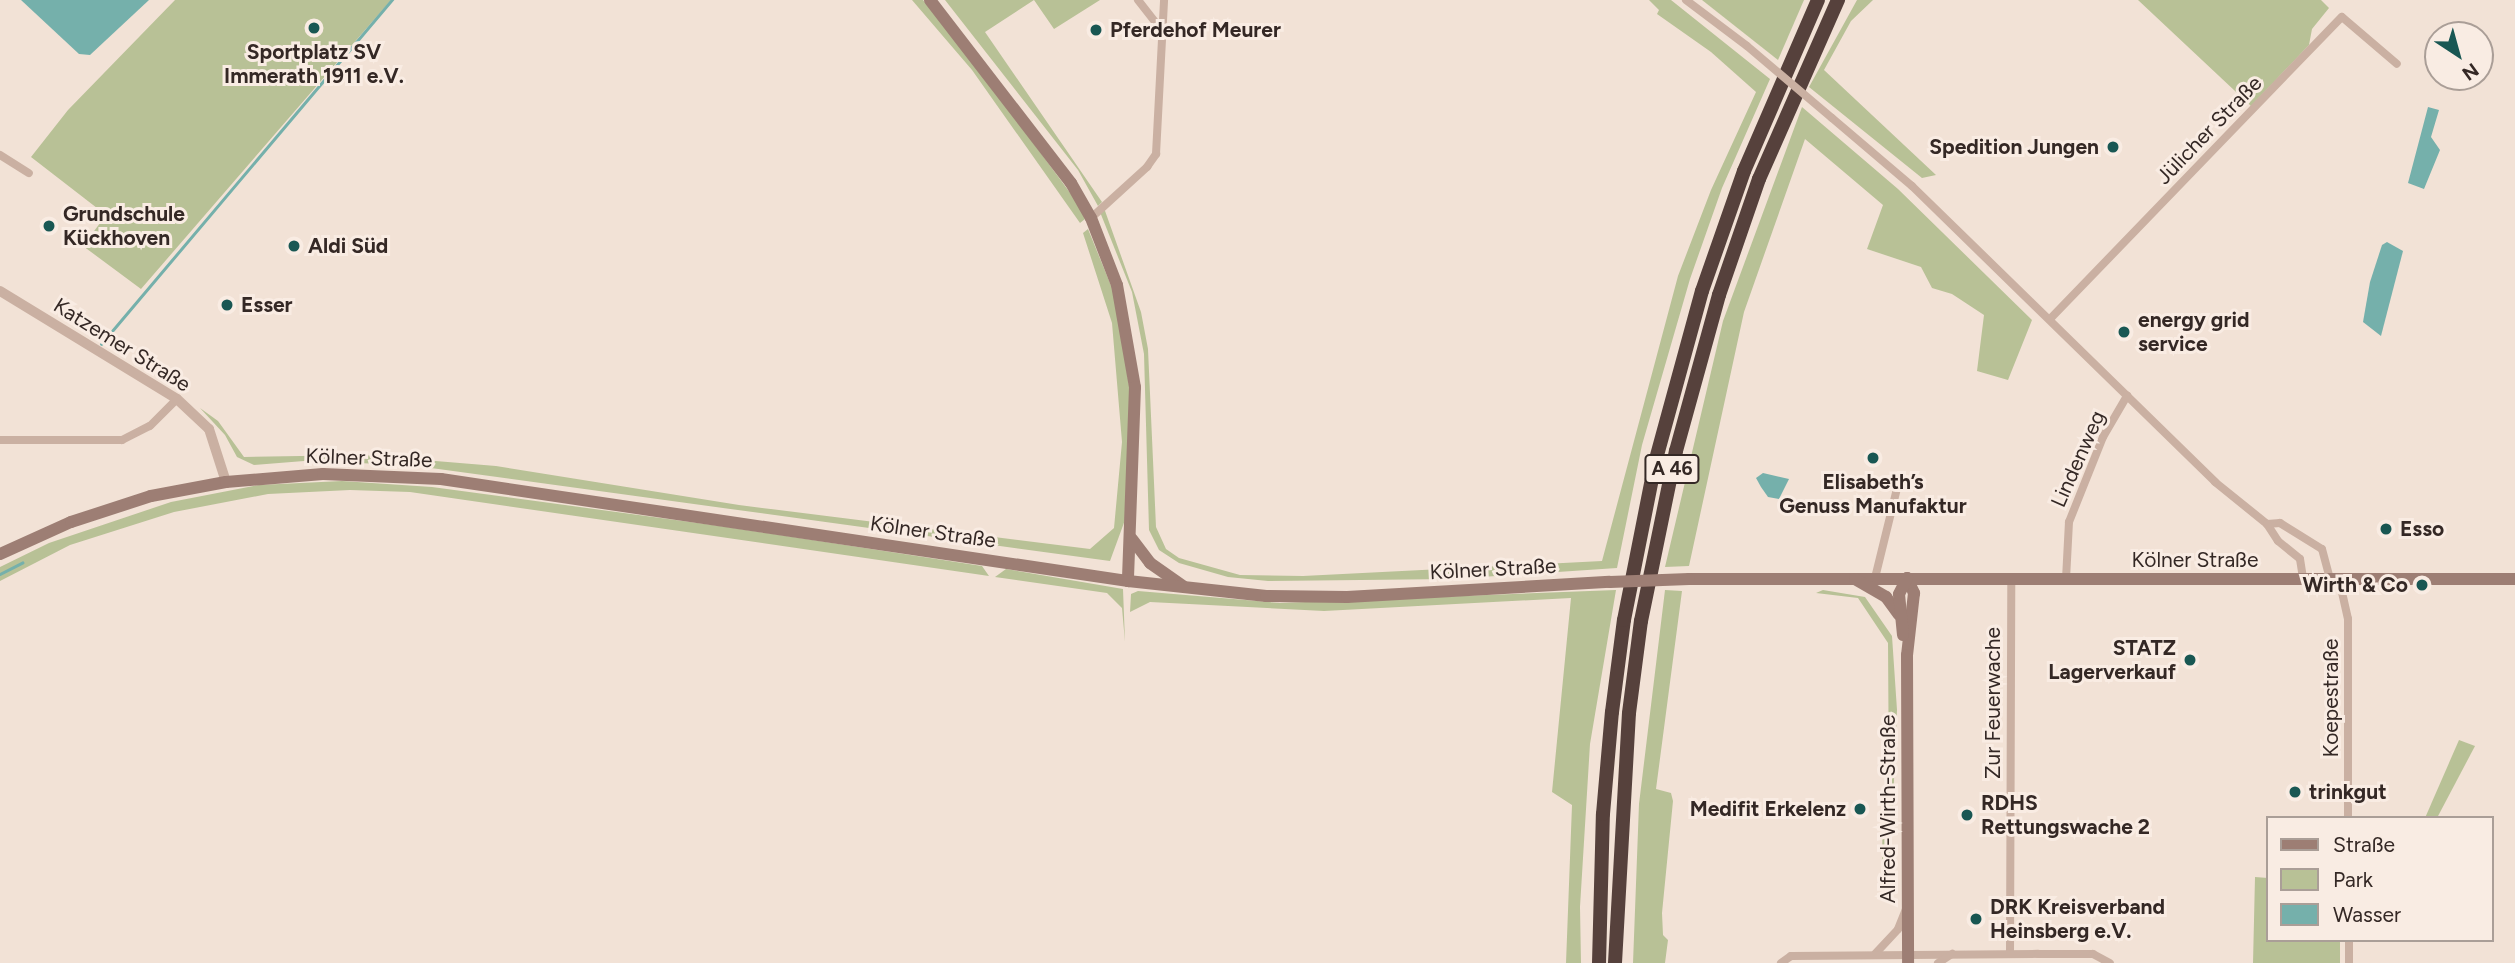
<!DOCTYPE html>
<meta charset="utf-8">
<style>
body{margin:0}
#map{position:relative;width:2515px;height:963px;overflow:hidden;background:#f2e2d6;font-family:Figtree,sans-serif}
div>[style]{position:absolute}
.green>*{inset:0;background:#b8c196}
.water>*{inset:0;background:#75b0ab}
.stream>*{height:2.5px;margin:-1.25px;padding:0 1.25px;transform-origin:1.25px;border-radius:1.25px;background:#75b0ab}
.minor>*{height:8px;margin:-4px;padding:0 4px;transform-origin:4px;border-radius:4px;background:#cab0a2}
.tertiary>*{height:10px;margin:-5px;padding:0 5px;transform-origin:5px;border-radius:5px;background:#cab0a2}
.secondary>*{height:12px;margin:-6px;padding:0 6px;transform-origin:6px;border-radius:6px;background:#9d7e74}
.motorway>*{height:14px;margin:-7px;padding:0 7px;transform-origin:7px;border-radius:7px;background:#56413c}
.minor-bridge>*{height:8px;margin:-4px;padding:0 4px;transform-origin:4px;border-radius:4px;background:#cab0a2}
.secondary-bridge>*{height:12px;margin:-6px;padding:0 6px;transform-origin:6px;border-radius:6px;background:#9d7e74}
.dots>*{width:19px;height:19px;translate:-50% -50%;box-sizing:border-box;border:4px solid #f9ece3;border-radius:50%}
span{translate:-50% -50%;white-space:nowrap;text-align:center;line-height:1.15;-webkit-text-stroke:6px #f9ece3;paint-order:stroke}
.shield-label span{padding:2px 5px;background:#f9ece3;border:2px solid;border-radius:5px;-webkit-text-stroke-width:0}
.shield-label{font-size:19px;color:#342825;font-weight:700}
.poi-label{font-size:21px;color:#342825;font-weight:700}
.left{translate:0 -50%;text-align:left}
.right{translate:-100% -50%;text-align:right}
.street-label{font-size:21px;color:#342825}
.legend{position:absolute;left:2266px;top:816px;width:228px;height:126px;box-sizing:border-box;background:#f9ece3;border:2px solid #aa9e97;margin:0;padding:9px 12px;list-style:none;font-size:21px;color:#342825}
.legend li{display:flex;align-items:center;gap:14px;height:35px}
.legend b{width:35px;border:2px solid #aa9e97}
.north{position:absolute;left:2424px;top:21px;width:70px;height:70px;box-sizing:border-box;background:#f9ece3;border:2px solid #aa9e97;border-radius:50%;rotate:144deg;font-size:19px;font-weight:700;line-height:28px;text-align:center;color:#342825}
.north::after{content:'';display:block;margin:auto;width:24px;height:32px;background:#195753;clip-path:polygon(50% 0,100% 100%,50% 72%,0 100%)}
</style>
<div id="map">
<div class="green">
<i style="clip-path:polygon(175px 0,391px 0,141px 289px,83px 246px,106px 215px,31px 157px,68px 110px)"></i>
<i style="clip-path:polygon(912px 0,923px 0,964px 49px,1079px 205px,1085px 219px,1080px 223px,972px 70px)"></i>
<i style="clip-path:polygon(945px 0,1100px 0,1054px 29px,1034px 0,985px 32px,1102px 202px,1098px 206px,1078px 170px)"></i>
<i style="clip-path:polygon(1649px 0,1671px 0,1770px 79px,1722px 188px,1690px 279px,1642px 445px,1617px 568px,1451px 579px,1268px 581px,1228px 577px,1179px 563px,1159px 550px,1149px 530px,1144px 354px,1132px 292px,1100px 212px,1104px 208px,1141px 312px,1148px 349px,1156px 527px,1166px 549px,1179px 558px,1240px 575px,1303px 576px,1602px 561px,1678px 276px,1711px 190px,1756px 92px,1711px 52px,1657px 14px,1659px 10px)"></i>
<i style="clip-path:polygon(1702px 0,1804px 0,1778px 60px)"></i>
<i style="clip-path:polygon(1857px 0,1873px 0,1851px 21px,1824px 70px,1936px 175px,1922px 178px,1809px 87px)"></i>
<i style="clip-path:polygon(2138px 0,2321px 0,2329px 8px,2312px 29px,2309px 45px,2251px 106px)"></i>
<i style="clip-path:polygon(1802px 107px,1898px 189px,2032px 320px,2008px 380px,1977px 371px,1984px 315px,1952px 294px,1932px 288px,1921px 267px,1867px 249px,1883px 205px,1805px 139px,1744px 312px,1689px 566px,1665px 567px,1723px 321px)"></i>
<i style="clip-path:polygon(1088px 229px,1114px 293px,1130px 391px,1125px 520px,1110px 561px,409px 465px,304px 461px,254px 465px,237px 457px,225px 435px,200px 408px,218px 421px,244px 457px,363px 455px,496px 466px,739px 505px,1090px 549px,1114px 528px,1122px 442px,1112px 323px,1083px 233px)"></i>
<i style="clip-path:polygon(342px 481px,432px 487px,727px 527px,982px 566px,989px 576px,410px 492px,350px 490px,268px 494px,174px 512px,70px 545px,0 581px,0 567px,49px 543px,171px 502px,259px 485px)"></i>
<i style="clip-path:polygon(1006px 569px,1123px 589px,1125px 642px,1122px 608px,1107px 593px,995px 577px)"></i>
<i style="clip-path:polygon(1616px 590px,1590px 744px,1580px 907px,1581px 963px,1566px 963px,1572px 805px,1552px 792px,1571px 598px,1324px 611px,1150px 602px,1130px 612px,1131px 594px,1138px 591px,1280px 603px)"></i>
<i style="clip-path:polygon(1665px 590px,1682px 591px,1656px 789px,1671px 793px,1673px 801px,1662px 913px,1663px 935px,1668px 940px,1665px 963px,1633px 963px,1639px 804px)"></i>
<i style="clip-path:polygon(1823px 590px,1865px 597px,1892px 636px,1897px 710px,1889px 897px,1883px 897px,1886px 862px,1882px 862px,1883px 797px,1889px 796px,1888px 643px,1858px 598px,1816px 593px)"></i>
<i style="clip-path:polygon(2459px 740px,2475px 746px,2437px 818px,2425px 818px)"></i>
<i style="clip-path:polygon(2255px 877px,2268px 878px,2268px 940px,2340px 940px,2340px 963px,2253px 963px)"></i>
</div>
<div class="water">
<i style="clip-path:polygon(21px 0,149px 0,90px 55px,79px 54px)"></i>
<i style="clip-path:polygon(2428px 107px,2439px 110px,2431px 137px,2440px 150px,2424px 189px,2408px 183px)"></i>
<i style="clip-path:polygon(2387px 242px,2403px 251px,2381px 336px,2363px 322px,2370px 282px,2382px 245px)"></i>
<i style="clip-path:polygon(1763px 473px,1789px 479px,1779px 499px,1768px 497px,1761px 487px,1756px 478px)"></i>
</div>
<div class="stream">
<i style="left:101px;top:344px;width:451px;rotate:-49.8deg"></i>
<i style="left:0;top:574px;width:25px;rotate:-27deg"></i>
</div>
<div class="minor">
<i style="left:1138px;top:0;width:37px;rotate:52deg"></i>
<i style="left:1686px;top:0;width:76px;rotate:37deg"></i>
<i style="left:1832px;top:118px;width:105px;rotate:40.4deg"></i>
<i style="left:1912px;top:186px;width:424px;rotate:44.3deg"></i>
<i style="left:2215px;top:482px;width:67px;rotate:38.9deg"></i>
<i style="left:2267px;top:524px;width:20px;rotate:57deg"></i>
<i style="left:2278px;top:541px;width:28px;rotate:39deg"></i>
<i style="left:2300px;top:559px;width:20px;rotate:81deg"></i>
<i style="left:0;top:155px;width:34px;rotate:32deg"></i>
<i style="left:1091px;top:218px;width:76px;rotate:-42.3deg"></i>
<i style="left:1147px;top:167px;width:16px;rotate:-55deg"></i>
<i style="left:1156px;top:154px;width:154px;rotate:-87deg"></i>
<i style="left:2050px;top:319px;width:420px;rotate:-46deg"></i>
<i style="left:2342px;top:17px;width:72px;rotate:40.5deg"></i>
<i style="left:0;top:440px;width:122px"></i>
<i style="left:122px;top:440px;width:31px;rotate:-27deg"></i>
<i style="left:150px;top:426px;width:38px;rotate:-45deg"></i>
<i style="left:2267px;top:524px;width:13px;rotate:-4deg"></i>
<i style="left:2280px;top:523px;width:49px;rotate:31.8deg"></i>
<i style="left:2322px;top:549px;width:30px;rotate:75deg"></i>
<i style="left:1875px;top:578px;width:101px;rotate:-76.2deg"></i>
<i style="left:2066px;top:579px;width:57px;rotate:-87deg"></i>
<i style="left:2069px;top:522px;width:92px;rotate:-68.2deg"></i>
<i style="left:2103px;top:437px;width:48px;rotate:-59.7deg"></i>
<i style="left:2339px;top:579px;width:41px;rotate:77.3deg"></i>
<i style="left:2348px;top:619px;width:199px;rotate:90deg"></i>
<i style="left:2349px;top:940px;width:23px;rotate:90deg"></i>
<i style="left:1875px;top:954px;width:34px;rotate:-47deg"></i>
<i style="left:1898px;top:929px;width:22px;rotate:-68deg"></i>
<i style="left:2010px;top:954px;width:376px;rotate:-89.8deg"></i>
<i style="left:1781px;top:963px;width:12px;rotate:-35deg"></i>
<i style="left:1791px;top:956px;width:247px;rotate:-0.5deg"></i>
<i style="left:2038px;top:954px;width:55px"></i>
<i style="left:2093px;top:954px;width:19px;rotate:28deg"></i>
<i style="left:1938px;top:963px;width:17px;rotate:-33deg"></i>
</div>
<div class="tertiary">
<i style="left:0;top:291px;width:207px;rotate:31.4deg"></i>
<i style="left:177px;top:399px;width:44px;rotate:43.2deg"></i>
<i style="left:209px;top:429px;width:56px;rotate:72.2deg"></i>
</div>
<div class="secondary">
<i style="left:930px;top:0;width:231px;rotate:52.4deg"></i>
<i style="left:1071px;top:183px;width:40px;rotate:60.3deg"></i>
<i style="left:1091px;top:218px;width:72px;rotate:68.8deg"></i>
<i style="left:1117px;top:285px;width:104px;rotate:80deg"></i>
<i style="left:1135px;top:387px;width:194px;rotate:92.1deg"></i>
<i style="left:1132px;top:539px;width:30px;rotate:53deg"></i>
<i style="left:1150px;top:563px;width:40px;rotate:34.9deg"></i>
<i style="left:0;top:554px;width:78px;rotate:-24.3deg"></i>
<i style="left:71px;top:522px;width:84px;rotate:-18deg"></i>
<i style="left:151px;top:496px;width:76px;rotate:-10.6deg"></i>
<i style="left:226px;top:482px;width:97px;rotate:-4.7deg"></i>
<i style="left:323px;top:474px;width:118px;rotate:2.4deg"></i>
<i style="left:441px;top:479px;width:695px;rotate:8.45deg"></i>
<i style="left:1128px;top:581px;width:139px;rotate:6.2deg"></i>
<i style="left:1266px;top:596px;width:81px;rotate:0.7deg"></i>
<i style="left:1347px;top:597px;width:263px;rotate:-3.3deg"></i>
<i style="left:1907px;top:578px;width:17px;rotate:65deg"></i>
<i style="left:1914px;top:593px;width:62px;rotate:96.4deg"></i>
<i style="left:1907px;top:655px;width:308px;rotate:89.8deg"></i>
<i style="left:1689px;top:579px;width:826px"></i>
<i style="left:1855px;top:579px;width:36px;rotate:30deg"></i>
<i style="left:1886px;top:597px;width:22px;rotate:54deg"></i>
<i style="left:1903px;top:635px;width:41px;rotate:-95.6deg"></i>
<i style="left:1899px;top:594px;width:18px;rotate:-63deg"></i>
</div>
<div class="motorway">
<i style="left:1599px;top:963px;width:149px;rotate:-88.5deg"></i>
<i style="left:1603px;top:814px;width:102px;rotate:-85deg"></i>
<i style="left:1612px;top:712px;width:93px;rotate:-82.6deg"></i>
<i style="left:1624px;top:620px;width:164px;rotate:-78.8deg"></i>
<i style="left:1656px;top:459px;width:174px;rotate:-74.7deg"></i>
<i style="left:1702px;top:291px;width:127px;rotate:-70.7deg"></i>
<i style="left:1744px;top:171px;width:186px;rotate:-66.6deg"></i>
<i style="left:1615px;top:963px;width:250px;rotate:-86.8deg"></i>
<i style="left:1629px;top:713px;width:93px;rotate:-82.6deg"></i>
<i style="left:1641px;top:621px;width:174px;rotate:-78.4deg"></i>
<i style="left:1676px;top:451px;width:162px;rotate:-74.6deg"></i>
<i style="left:1719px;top:295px;width:123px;rotate:-71deg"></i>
<i style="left:1759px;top:179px;width:196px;rotate:-66.2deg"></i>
</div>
<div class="minor-bridge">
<i style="left:1747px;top:46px;width:111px;rotate:40.3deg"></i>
</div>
<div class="secondary-bridge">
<i style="left:1610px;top:582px;width:79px;rotate:-2.2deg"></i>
</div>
<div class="dots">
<i style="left:314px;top:28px;background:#195753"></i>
<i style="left:1096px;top:30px;background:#195753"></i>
<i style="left:2113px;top:147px;background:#195753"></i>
<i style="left:49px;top:226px;background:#195753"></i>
<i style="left:294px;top:246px;background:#195753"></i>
<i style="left:227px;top:305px;background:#195753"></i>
<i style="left:2124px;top:332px;background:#195753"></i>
<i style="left:1873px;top:458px;background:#195753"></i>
<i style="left:2386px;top:529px;background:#195753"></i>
<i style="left:2422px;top:585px;background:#195753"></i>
<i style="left:2190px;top:660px;background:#195753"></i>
<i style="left:2295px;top:792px;background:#195753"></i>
<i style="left:1860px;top:809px;background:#195753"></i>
<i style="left:1967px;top:815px;background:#195753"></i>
<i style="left:1976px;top:919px;background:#195753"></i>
</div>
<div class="shield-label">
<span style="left:1672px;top:469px">A 46</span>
</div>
<div class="poi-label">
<span class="left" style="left:1110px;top:30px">Pferdehof Meurer</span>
<span style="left:314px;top:64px">Sportplatz SV<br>Immerath 1911 e.V.</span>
<span class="right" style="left:2099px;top:147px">Spedition Jungen</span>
<span class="left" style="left:63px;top:226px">Grundschule<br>Kückhoven</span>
<span class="left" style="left:308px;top:246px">Aldi Süd</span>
<span class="left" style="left:241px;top:305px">Esser</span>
<span class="left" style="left:2138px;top:332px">energy grid<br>service</span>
<span style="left:1873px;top:494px">Elisabeth’s<br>Genuss Manufaktur</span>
<span class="left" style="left:2400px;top:529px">Esso</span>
<span class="right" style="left:2408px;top:585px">Wirth &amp; Co</span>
<span class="right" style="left:2176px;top:660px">STATZ<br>Lagerverkauf</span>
<span class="left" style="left:2309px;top:792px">trinkgut</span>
<span class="left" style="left:1981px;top:815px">RDHS<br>Rettungswache 2</span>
<span class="right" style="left:1846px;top:809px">Medifit Erkelenz</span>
<span class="left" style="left:1990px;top:919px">DRK Kreisverband<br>Heinsberg e.V.</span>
</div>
<div class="street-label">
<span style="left:2209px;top:130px;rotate:-46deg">Jülicher Straße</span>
<span style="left:122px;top:345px;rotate:32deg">Katzemer Straße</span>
<span style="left:369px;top:458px;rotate:2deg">Kölner Straße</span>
<span style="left:2078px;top:459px;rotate:-66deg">Lindenweg</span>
<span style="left:933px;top:532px;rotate:8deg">Kölner Straße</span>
<span style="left:2195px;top:560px">Kölner Straße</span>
<span style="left:1493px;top:569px;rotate:-3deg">Kölner Straße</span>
<span style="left:2331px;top:698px;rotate:-90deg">Koepestraße</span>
<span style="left:1993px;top:703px;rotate:-90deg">Zur Feuerwache</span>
<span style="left:1888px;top:809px;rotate:-90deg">Alfred-Wirth-Straße</span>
</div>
<ul class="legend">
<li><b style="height:9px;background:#9d7e74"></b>Straße</li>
<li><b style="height:19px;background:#b8c196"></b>Park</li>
<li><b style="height:19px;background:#75b0ab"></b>Wasser</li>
</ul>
<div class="north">N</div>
</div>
